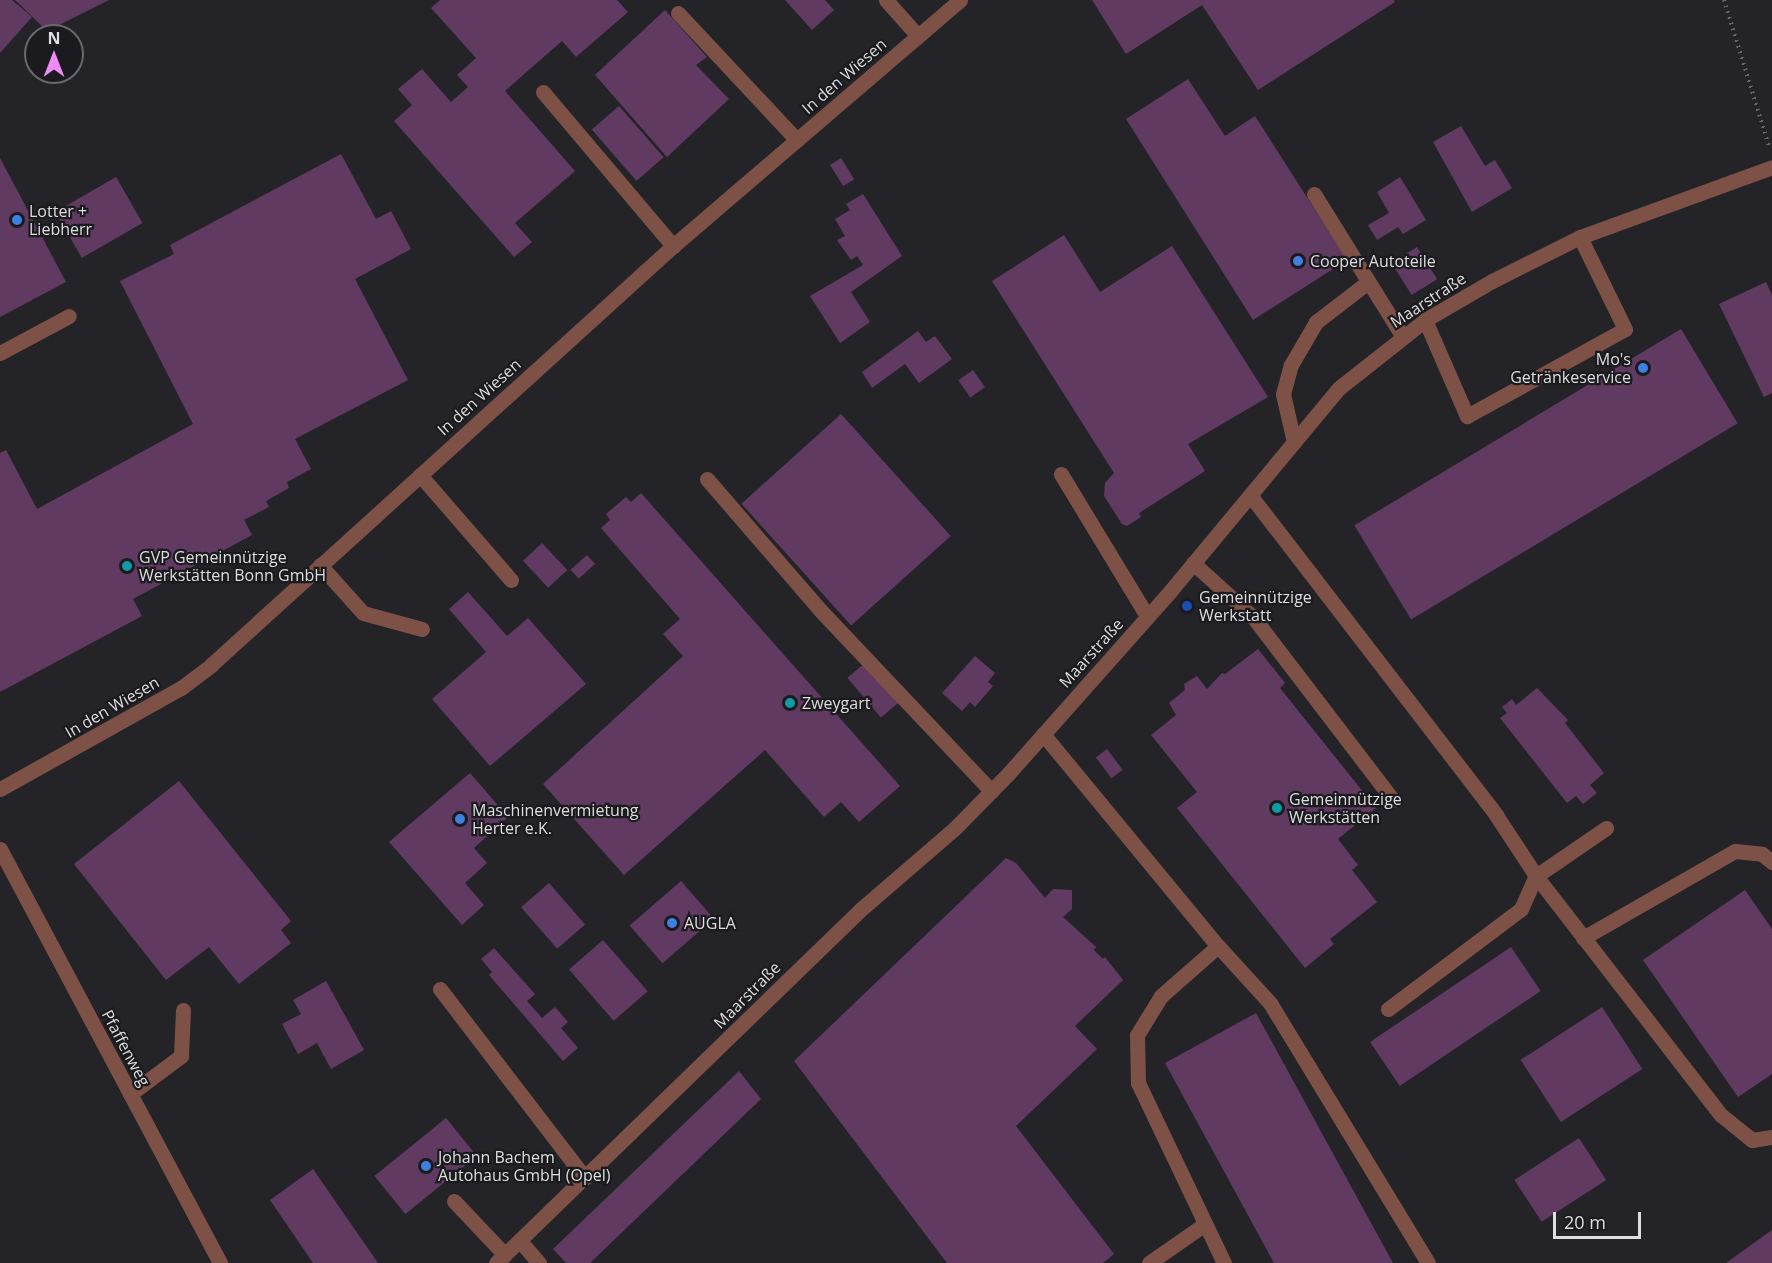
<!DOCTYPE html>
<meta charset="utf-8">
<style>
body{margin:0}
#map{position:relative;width:1772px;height:1263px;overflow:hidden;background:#242428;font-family:"Open Sans",sans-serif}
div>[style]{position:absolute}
.building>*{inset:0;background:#613a61;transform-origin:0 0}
.path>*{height:4px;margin-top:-2px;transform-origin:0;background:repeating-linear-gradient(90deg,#68686c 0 1.5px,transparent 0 6px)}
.lane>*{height:15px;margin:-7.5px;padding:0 7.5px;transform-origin:7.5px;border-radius:7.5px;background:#7e5147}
.street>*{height:15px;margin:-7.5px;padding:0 7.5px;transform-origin:7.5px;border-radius:7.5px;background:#7e5147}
.dots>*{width:16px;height:16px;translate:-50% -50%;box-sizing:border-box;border:3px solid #1b1b1f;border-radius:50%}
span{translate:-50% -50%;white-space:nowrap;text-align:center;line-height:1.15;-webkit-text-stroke:4.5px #1b1b1f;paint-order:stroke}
.street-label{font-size:16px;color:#dedee0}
.poi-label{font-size:16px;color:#dedee0}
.left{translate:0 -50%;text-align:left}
.right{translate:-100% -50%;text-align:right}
.north{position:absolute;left:24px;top:24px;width:60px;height:60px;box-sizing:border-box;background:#1b1b1f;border:2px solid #69696c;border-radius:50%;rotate:0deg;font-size:16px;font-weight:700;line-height:24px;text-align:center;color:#dedee0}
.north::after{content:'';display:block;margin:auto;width:21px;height:27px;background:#ef8bf7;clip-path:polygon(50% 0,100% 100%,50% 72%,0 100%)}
.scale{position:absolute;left:1553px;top:1212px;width:88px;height:27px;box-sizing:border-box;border:3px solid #dedee0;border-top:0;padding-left:8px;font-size:18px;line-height:21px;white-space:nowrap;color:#dedee0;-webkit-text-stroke:4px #1b1b1f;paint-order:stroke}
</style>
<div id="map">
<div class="building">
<i style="clip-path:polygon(0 0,12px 0,32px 17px,0 53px)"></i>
<i style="clip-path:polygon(15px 0,109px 0,47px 31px)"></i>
<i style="clip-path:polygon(440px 0,617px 0,628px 12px,576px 57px,562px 41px,505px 91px,575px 171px,515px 223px,532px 242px,514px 257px,394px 121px,412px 105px,398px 89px,422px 69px,451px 102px,468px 87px,457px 75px,476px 58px,431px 8px)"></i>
<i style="clip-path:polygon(785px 0,825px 0,834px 10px,812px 30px)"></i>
<i style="clip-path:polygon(1092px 0,1394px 0,1395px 2px,1258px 90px,1202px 5px,1126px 54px)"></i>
<i style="clip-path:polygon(665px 10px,707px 57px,696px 65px,729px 99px,667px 157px,595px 75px)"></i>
<i style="clip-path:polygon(1188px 79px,1225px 136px,1255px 116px,1347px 260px,1253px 320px,1126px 119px)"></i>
<i style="left:619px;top:106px;width:68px;height:36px;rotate:49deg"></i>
<i style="clip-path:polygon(1461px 126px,1485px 166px,1495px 160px,1512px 188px,1472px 212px,1433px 142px)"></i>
<i style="clip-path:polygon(341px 154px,376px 219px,391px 211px,411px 249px,355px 279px,408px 380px,295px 439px,311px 469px,287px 482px,289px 488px,266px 501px,269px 507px,244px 520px,252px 535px,133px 599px,142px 616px,0 692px,0 453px,6px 450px,37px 509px,193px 424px,120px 281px,174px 254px,170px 245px)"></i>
<i style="clip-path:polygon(0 158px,66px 282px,0 317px)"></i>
<i style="left:841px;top:158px;width:25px;height:13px;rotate:58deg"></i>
<i style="left:116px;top:177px;width:53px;height:70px;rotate:60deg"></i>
<i style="clip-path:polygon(1400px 177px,1426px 220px,1403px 234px,1398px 227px,1377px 240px,1368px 225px,1389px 213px,1377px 192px)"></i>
<i style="clip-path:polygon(863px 194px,902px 256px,851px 292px,870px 322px,840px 343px,810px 296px,863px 265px,857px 256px,851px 260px,837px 240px,845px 236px,835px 219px,850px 210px,846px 204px)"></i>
<i style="clip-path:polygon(1064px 235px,1100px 292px,1172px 246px,1268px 397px,1188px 444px,1205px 471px,1139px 513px,1141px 517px,1127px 526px,1122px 524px,1104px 496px,1105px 483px,1114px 473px,992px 281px)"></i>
<i style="left:1417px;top:247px;width:38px;height:30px;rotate:58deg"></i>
<i style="clip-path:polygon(1766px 282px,1772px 295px,1772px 393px,1764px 397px,1719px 304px)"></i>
<i style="left:1681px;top:329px;width:110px;height:381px;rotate:59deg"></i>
<i style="clip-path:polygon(918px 331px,926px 342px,935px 336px,952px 359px,919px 383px,905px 364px,872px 388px,862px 372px)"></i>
<i style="left:973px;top:370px;width:21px;height:18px;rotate:55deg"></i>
<i style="left:841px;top:414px;width:164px;height:134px;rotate:48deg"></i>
<i style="clip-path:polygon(641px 493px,900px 786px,859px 822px,841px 802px,824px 817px,765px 750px,624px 875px,543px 784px,683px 656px,663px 634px,680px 619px,601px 528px,610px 520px,606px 514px,626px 497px,631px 502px)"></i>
<i style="left:542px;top:543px;width:37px;height:26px;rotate:47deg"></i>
<i style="left:587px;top:555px;width:12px;height:22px;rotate:48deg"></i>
<i style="clip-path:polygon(468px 592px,507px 636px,528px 618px,586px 684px,490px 766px,432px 699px,486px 652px,449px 609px)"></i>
<i style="clip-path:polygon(1258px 649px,1285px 683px,1280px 688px,1376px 808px,1338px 839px,1358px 865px,1352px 870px,1377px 902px,1330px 939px,1334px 944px,1305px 968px,1177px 808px,1197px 792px,1151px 735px,1176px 715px,1169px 703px,1185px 690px,1184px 684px,1197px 676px,1207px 689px,1222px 673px,1225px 674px)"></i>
<i style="clip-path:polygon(975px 656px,995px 673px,988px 682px,993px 686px,975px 707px,970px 702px,962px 711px,942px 693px)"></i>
<i style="left:865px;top:663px;width:52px;height:23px;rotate:50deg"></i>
<i style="clip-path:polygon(1537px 688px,1568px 720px,1565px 723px,1604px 773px,1590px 785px,1597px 793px,1583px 804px,1576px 796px,1567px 803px,1500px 718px,1507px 713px,1502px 707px,1512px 699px,1516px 705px)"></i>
<i style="left:1107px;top:749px;width:26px;height:14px;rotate:53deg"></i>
<i style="clip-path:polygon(470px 773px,508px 817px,474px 848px,487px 863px,465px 883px,484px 905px,462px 925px,389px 842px)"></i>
<i style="clip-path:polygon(179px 781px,291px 921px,281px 930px,291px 943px,239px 984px,209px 947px,166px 980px,74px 864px)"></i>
<i style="clip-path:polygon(1006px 858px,1016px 863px,1045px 898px,1053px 889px,1072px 890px,1072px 909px,1063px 917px,1096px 947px,1094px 950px,1103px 959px,1105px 957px,1123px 980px,1075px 1026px,1097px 1049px,1016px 1126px,1114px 1254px,1103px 1263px,947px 1263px,794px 1061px)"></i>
<i style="left:681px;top:881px;width:50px;height:68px;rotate:49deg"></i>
<i style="left:549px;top:883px;width:55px;height:37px;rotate:49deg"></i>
<i style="clip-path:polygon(1745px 890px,1772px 929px,1772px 1074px,1738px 1097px,1643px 960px)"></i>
<i style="left:603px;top:940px;width:68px;height:45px;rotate:49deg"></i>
<i style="left:1511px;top:947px;width:53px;height:170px;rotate:56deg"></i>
<i style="clip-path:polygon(494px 948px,535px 994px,527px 1001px,542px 1018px,555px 1007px,568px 1022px,561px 1028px,578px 1048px,563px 1061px,489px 975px,492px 972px,481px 959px)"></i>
<i style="clip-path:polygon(326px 981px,364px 1050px,331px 1069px,317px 1043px,298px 1054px,282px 1024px,301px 1014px,293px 1000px)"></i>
<i style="left:1602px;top:1007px;width:74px;height:97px;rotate:57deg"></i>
<i style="clip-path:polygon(1256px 1013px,1393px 1263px,1274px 1263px,1165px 1063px)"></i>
<i style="clip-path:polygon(739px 1071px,761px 1099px,590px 1263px,566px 1263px,553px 1249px)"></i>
<i style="left:446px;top:1118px;width:49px;height:92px;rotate:51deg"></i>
<i style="left:1579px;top:1138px;width:50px;height:77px;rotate:57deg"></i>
<i style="clip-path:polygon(313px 1169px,378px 1263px,313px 1263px,270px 1200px)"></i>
<i style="clip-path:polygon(1772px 1230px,1772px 1263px,1726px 1263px)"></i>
</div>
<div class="path">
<i style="left:1724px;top:0;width:153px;rotate:72.9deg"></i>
</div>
<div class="lane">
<i style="left:886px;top:0;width:48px;rotate:48.4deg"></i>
<i style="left:678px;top:13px;width:174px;rotate:46.9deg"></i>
<i style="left:543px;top:92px;width:202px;rotate:49.8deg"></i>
<i style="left:1314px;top:194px;width:168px;rotate:58.1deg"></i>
<i style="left:1425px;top:320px;width:105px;rotate:66.4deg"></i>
<i style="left:1467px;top:416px;width:180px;rotate:-28.8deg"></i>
<i style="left:1625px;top:329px;width:102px;rotate:-116.1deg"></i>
<i style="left:0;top:353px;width:78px;rotate:-28.2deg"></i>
<i style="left:1294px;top:442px;width:49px;rotate:-102.9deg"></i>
<i style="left:1283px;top:394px;width:30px;rotate:-75deg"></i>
<i style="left:1291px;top:365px;width:50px;rotate:-59.8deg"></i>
<i style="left:1316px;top:322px;width:66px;rotate:-37.6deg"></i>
<i style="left:1061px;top:474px;width:166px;rotate:58.8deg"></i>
<i style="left:420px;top:475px;width:139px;rotate:49.1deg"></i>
<i style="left:707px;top:479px;width:174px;rotate:49.2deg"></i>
<i style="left:821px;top:611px;width:248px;rotate:46.6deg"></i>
<i style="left:1250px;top:495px;width:404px;rotate:52.4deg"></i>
<i style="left:1496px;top:815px;width:73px;rotate:56.7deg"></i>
<i style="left:1536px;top:876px;width:85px;rotate:-34.4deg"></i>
<i style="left:1193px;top:563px;width:81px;rotate:42deg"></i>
<i style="left:1253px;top:617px;width:230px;rotate:52.6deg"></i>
<i style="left:320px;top:565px;width:64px;rotate:48.1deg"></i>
<i style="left:363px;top:613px;width:61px;rotate:15.2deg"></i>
<i style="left:1043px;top:734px;width:275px;rotate:50.5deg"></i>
<i style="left:1583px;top:938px;width:175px;rotate:-29.8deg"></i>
<i style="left:1735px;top:851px;width:27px;rotate:6deg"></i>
<i style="left:1762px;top:854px;width:13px;rotate:39deg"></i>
<i style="left:440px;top:989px;width:238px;rotate:52.5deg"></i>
<i style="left:1388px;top:1009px;width:166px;rotate:-36.9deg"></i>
<i style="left:1521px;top:909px;width:36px;rotate:-66deg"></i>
<i style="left:1536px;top:876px;width:302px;rotate:52.3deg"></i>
<i style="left:1721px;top:1115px;width:40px;rotate:39deg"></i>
<i style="left:1752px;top:1140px;width:20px;rotate:-9deg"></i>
<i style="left:130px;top:1094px;width:64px;rotate:-36.7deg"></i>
<i style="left:181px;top:1056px;width:46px;rotate:-87.5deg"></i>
<i style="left:454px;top:1201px;width:74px;rotate:46.6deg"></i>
<i style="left:520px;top:1241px;width:29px;rotate:49deg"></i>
<i style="left:1149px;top:1263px;width:68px;rotate:-34.9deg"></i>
<i style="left:1224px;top:1263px;width:199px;rotate:-115.5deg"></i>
<i style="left:1138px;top:1083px;width:48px;rotate:-91.2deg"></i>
<i style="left:1137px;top:1035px;width:46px;rotate:-58.4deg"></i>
<i style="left:1161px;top:996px;width:76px;rotate:-41.3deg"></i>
<i style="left:1218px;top:946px;width:77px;rotate:47.6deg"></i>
<i style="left:1270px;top:1003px;width:304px;rotate:58.7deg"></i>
</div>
<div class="street">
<i style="left:0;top:789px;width:207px;rotate:-29.2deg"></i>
<i style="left:181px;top:688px;width:38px;rotate:-37deg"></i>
<i style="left:211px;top:665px;width:624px;rotate:-42.21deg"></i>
<i style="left:673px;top:246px;width:378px;rotate:-40.6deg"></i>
<i style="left:0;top:849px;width:469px;rotate:62deg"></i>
<i style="left:496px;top:1263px;width:507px;rotate:-44.12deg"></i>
<i style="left:860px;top:910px;width:125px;rotate:-40.8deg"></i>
<i style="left:955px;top:828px;width:76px;rotate:-45.5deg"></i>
<i style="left:1008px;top:774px;width:247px;rotate:-48.4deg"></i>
<i style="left:1172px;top:589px;width:261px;rotate:-50.3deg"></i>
<i style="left:1339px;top:388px;width:110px;rotate:-38.3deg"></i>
<i style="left:1425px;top:320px;width:78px;rotate:-30.2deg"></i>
<i style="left:1492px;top:281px;width:98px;rotate:-26.6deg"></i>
<i style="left:1580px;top:237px;width:204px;rotate:-20deg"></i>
</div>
<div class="dots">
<i style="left:17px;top:220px;background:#3f7fe0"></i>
<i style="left:1298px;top:261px;background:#3f7fe0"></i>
<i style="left:1643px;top:368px;background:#3f7fe0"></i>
<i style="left:127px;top:566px;background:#0f9aa8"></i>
<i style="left:1187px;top:606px;background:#1a4fb4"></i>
<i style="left:790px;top:703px;background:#0f9aa8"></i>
<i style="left:1277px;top:808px;background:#0f9aa8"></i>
<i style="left:460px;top:819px;background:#3f7fe0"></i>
<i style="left:672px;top:923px;background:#3f7fe0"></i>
<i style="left:426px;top:1166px;background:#3f7fe0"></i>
</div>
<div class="street-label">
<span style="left:844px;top:76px;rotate:-41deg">In den Wiesen</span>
<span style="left:1428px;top:300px;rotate:-33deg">Maarstraße</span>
<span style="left:479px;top:397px;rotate:-42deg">In den Wiesen</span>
<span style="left:1091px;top:653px;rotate:-48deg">Maarstraße</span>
<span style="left:112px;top:707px;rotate:-30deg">In den Wiesen</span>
<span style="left:747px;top:995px;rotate:-45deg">Maarstraße</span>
<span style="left:126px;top:1048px;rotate:62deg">Pfaffenweg</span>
</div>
<div class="poi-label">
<span class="left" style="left:29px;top:220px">Lotter +<br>Liebherr</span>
<span class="left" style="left:1310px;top:261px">Cooper Autoteile</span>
<span class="right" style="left:1631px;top:368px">Mo's<br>Getränkeservice</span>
<span class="left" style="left:139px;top:566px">GVP Gemeinnützige<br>Werkstätten Bonn GmbH</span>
<span class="left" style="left:1199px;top:606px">Gemeinnützige<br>Werkstatt</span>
<span class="left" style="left:802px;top:703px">Zweygart</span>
<span class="left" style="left:1289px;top:808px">Gemeinnützige<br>Werkstätten</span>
<span class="left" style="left:472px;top:819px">Maschinenvermietung<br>Herter e.K.</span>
<span class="left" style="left:684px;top:923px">AUGLA</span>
<span class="left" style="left:438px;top:1166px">Johann Bachem<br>Autohaus GmbH (Opel)</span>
</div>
<div class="north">N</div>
<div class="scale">20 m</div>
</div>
